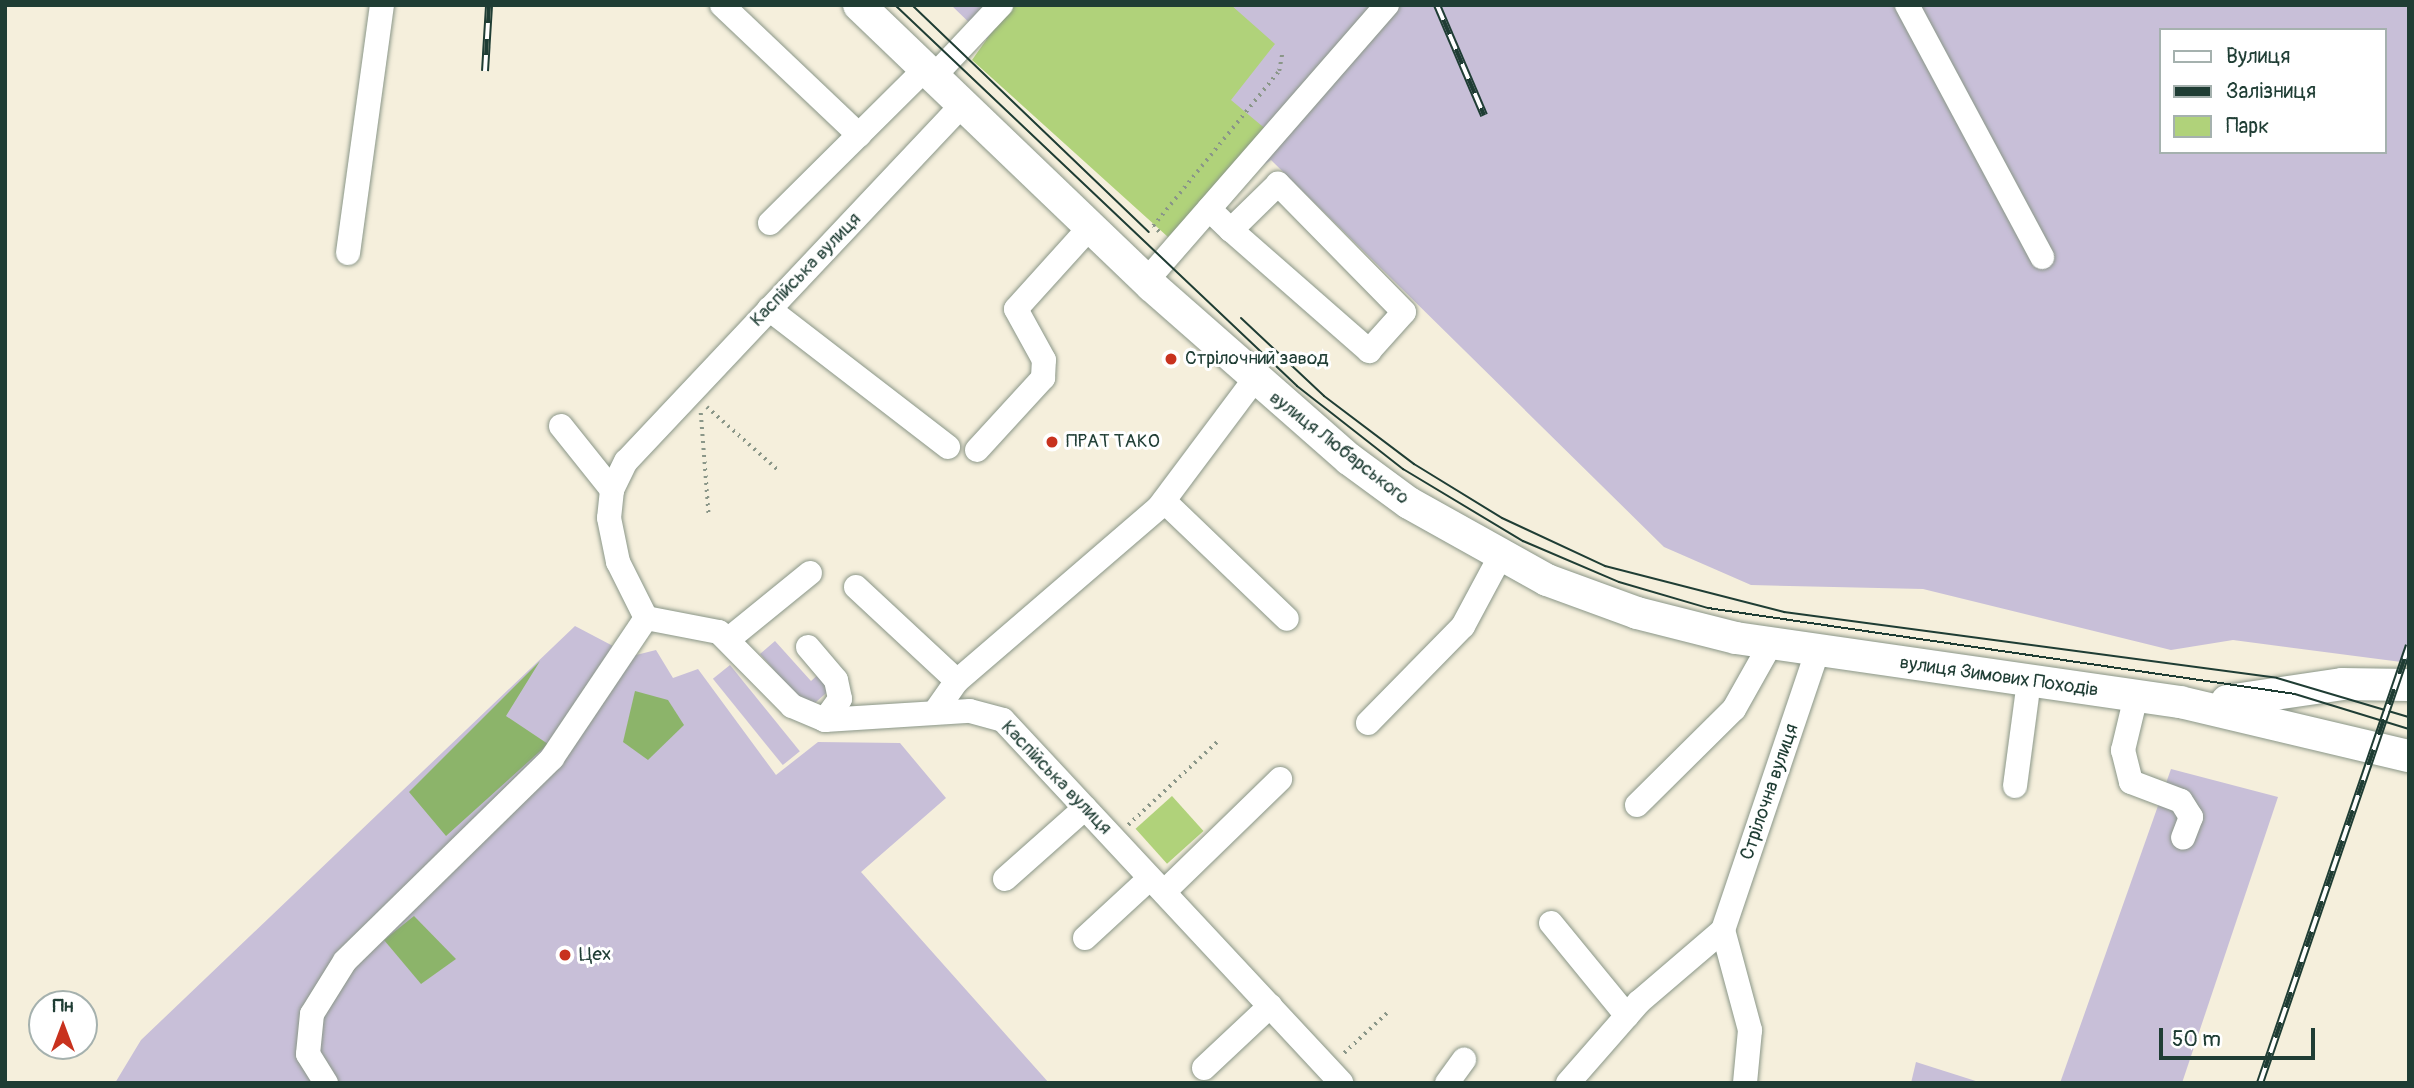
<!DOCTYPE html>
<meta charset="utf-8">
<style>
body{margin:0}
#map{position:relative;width:2414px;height:1088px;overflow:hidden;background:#f5efdc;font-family:Pangolin,sans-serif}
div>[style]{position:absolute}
.industrial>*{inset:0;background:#c8bfd8;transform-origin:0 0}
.green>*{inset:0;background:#b0d27a;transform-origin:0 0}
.forest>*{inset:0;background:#8cb46a}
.path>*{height:3.5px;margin-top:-1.75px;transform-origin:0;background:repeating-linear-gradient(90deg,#8a9688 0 2px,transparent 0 7px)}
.roads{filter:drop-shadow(0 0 2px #8a9688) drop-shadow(0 0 2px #8a9688)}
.minor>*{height:24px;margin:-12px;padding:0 12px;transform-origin:12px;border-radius:12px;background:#fff}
.major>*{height:32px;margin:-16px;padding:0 16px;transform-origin:16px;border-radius:16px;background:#fff}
.tram>*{height:2px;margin:-1px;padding:0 1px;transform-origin:1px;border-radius:1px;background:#1f3d34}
.rail>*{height:8px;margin-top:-4px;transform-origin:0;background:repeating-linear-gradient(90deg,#fff 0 16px,#1f3d34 0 32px);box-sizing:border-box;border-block:2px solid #1f3d34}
.dots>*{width:19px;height:19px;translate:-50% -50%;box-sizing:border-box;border:4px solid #fff;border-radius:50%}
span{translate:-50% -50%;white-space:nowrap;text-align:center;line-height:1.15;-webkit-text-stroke:6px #fff;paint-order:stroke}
.street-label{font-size:19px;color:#1f3d34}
.poi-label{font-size:19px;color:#1f3d34}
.left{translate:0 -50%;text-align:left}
.frame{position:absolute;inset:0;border:7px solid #1f3d34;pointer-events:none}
.legend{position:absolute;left:2159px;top:28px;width:228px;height:126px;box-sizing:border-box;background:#fff;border:2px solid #a5b1ae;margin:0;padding:9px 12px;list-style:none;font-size:21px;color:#1f3d34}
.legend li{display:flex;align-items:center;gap:14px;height:35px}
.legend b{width:35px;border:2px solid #a5b1ae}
.north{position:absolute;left:28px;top:990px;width:70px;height:70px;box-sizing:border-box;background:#fff;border:2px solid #a5b1ae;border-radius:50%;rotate:0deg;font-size:19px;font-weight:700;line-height:28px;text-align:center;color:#1f3d34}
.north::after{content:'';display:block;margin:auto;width:24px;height:32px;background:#c8321e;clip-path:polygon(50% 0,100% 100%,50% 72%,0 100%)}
.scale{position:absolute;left:2159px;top:1028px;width:156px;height:32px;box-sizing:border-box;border:4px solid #1f3d34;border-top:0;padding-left:9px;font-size:21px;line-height:24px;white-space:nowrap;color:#1f3d34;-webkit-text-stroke:5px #fff;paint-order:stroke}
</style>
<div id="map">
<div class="industrial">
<i style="clip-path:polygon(evenodd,951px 5px,2409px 5px,2409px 663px,2233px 640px,2171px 650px,1923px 589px,1751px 585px,1664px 547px,1271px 160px,1178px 224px,951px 5px,2160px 30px,2384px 30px,2384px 152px,2160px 152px,2160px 30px)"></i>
<i style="clip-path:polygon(575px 626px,632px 656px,656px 650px,673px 678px,698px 669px,776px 775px,818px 742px,900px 743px,946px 798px,861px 872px,1049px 1083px,115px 1083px,141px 1040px)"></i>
<i style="clip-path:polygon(775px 641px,811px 681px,820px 673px,833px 687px,808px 709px,760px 654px)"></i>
<i style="left:730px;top:665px;width:111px;height:22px;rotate:51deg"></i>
<i style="clip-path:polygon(2171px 769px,2278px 797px,2182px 1083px,2060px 1083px)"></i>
<i style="clip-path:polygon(1916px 1062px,1982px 1083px,1911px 1083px)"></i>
</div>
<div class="green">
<i style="clip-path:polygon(1011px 5px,1231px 5px,1275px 44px,1231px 100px,1268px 131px,1168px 237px,972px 60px)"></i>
<i style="left:1172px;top:796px;width:47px;height:49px;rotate:48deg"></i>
</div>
<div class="forest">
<i style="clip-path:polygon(540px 661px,506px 716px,548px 744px,446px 836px,409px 792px)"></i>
<i style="clip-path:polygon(635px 691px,668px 700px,684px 725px,648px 760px,623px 742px)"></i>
<i style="clip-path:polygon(414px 916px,456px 959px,421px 984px,384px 940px)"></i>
</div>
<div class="path">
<i style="left:1159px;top:232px;width:8px;rotate:-135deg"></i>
<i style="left:1153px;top:226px;width:200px;rotate:-50.9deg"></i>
<i style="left:1279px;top:71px;width:17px;rotate:-80deg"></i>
<i style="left:707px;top:407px;width:95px;rotate:41.6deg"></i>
<i style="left:701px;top:413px;width:104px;rotate:85.6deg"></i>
<i style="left:1128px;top:825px;width:123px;rotate:-43deg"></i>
<i style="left:1344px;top:1053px;width:62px;rotate:-43deg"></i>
</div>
<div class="roads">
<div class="minor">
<i style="left:722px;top:5px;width:189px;rotate:43.5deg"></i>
<i style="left:1907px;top:5px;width:286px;rotate:61.8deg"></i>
<i style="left:934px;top:76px;width:98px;rotate:-46.7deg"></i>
<i style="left:963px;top:104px;width:491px;rotate:133.3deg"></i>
<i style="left:626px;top:461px;width:32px;rotate:116deg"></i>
<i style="left:612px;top:490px;width:28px;rotate:96deg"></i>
<i style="left:609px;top:518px;width:45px;rotate:78.4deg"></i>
<i style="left:618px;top:562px;width:63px;rotate:63.4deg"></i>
<i style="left:646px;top:618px;width:74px;rotate:10.9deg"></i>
<i style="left:719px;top:632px;width:104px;rotate:45.4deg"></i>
<i style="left:792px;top:706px;width:36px;rotate:23deg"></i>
<i style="left:825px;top:720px;width:145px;rotate:-3.6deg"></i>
<i style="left:970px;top:711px;width:34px;rotate:15deg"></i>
<i style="left:1003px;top:720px;width:496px;rotate:47deg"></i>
<i style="left:1209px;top:209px;width:30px;rotate:44deg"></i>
<i style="left:1231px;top:230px;width:184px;rotate:41.2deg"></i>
<i style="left:1369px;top:351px;width:52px;rotate:-48.1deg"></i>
<i style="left:1404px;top:312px;width:180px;rotate:-134.5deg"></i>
<i style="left:1278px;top:184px;width:66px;rotate:135.6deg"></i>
<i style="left:770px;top:223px;width:220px;rotate:-44.8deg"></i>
<i style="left:348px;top:253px;width:250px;rotate:-82.2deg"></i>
<i style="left:1147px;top:280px;width:365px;rotate:-48.9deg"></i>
<i style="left:769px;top:309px;width:226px;rotate:37.6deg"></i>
<i style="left:561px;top:426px;width:82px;rotate:51.4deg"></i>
<i style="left:977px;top:450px;width:98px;rotate:-47.5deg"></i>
<i style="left:1043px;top:378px;width:18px;rotate:-87deg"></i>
<i style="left:1044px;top:360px;width:58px;rotate:-118.8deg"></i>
<i style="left:1016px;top:309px;width:110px;rotate:-47.9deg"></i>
<i style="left:1164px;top:501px;width:170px;rotate:43.8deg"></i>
<i style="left:856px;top:587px;width:138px;rotate:42.9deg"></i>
<i style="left:730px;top:638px;width:103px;rotate:-39.1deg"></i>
<i style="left:808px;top:647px;width:43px;rotate:49.7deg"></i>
<i style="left:836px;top:680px;width:19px;rotate:78deg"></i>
<i style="left:840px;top:699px;width:26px;rotate:126deg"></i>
<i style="left:2136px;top:696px;width:56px;rotate:103.5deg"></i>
<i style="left:2123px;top:750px;width:33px;rotate:76deg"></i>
<i style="left:2131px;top:782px;width:53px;rotate:20.8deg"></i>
<i style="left:2181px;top:801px;width:19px;rotate:58deg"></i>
<i style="left:2191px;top:817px;width:22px;rotate:111deg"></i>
<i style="left:935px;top:712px;width:38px;rotate:-55deg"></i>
<i style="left:957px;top:681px;width:267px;rotate:-40.7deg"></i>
<i style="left:1159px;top:507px;width:159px;rotate:-53.2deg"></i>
<i style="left:1368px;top:723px;width:136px;rotate:-45.6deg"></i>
<i style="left:1463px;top:626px;width:78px;rotate:-61.8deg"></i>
<i style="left:2015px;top:786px;width:106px;rotate:-82.4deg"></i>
<i style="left:1637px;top:805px;width:136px;rotate:-44.7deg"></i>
<i style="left:1734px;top:709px;width:73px;rotate:-60.6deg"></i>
<i style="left:1005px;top:879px;width:107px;rotate:-41.6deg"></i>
<i style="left:1164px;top:892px;width:162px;rotate:-44.2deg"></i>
<i style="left:1551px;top:923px;width:120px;rotate:50.7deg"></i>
<i style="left:1723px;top:930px;width:104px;rotate:74.9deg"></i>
<i style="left:1750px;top:1030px;width:53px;rotate:95.4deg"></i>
<i style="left:1085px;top:938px;width:88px;rotate:-42.7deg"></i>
<i style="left:1204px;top:1068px;width:91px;rotate:-43.2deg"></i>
<i style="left:326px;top:1083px;width:34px;rotate:-122deg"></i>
<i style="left:308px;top:1054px;width:40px;rotate:-84.3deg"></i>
<i style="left:312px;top:1014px;width:62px;rotate:-58.1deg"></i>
<i style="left:345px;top:961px;width:290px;rotate:-44.4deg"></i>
<i style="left:552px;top:758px;width:169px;rotate:-56.1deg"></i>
<i style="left:1447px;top:1083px;width:29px;rotate:-54deg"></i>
<i style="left:1568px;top:1083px;width:108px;rotate:-48.8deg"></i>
<i style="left:1639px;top:1002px;width:111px;rotate:-40.6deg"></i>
<i style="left:1723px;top:930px;width:293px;rotate:-71.3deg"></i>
</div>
<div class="major">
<i style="left:859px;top:5px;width:406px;rotate:43.8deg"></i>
<i style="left:1152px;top:286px;width:262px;rotate:41.3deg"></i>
<i style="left:1349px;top:459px;width:74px;rotate:36.3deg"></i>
<i style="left:1409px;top:503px;width:158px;rotate:29.2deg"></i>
<i style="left:1547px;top:580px;width:96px;rotate:20.1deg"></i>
<i style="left:1637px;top:613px;width:102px;rotate:14.2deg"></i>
<i style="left:1736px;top:638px;width:449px;rotate:8.2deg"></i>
<i style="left:2180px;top:702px;width:235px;rotate:13.3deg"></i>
<i style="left:2227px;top:701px;width:116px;rotate:-8.4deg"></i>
<i style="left:2342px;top:684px;width:67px;rotate:0.9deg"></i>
</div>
</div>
<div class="tram">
<i style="left:895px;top:5px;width:554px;rotate:43.46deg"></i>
<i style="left:1297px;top:386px;width:135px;rotate:38.1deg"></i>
<i style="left:1403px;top:469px;width:140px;rotate:31deg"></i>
<i style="left:1523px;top:541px;width:104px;rotate:23.1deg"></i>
<i style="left:1619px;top:582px;width:93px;rotate:16.3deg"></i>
<i style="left:1708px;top:608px;width:593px;rotate:8.33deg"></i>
<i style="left:2295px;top:694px;width:119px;rotate:17.1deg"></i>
<i style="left:912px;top:5px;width:328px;rotate:43.8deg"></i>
<i style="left:1241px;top:318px;width:114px;rotate:43.2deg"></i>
<i style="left:1324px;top:396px;width:113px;rotate:37.1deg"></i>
<i style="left:1414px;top:464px;width:103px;rotate:31.5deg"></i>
<i style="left:1502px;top:518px;width:114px;rotate:25deg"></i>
<i style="left:1605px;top:566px;width:185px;rotate:14.4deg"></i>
<i style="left:1784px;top:612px;width:497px;rotate:7.6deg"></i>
<i style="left:2277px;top:678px;width:138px;rotate:16.5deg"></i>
</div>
<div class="rail">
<i style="left:1437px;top:5px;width:120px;rotate:66.9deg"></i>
<i style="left:485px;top:71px;width:66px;rotate:-86.5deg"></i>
<i style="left:2260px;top:1083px;width:462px;rotate:-71.2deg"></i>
</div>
<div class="dots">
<i style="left:1171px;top:359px;background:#c8321e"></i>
<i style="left:1052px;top:442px;background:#c8321e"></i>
<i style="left:565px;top:955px;background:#c8321e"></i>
</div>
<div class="street-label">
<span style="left:806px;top:270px;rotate:-46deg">Каспійська вулиця</span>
<span style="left:1339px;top:448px;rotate:38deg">вулиця Любарського</span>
<span style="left:1999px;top:677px;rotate:8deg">вулиця Зимових Походів</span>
<span style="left:1056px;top:778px;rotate:46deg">Каспійська вулиця</span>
<span style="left:1770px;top:792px;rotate:-71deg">Стрілочна вулиця</span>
</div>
<div class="poi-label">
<span class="left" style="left:1185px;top:359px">Стрілочний завод</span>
<span class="left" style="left:1066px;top:442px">ПРАТ ТАКО</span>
<span class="left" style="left:579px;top:955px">Цех</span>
</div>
<div class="frame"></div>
<ul class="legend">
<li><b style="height:9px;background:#fff"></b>Вулиця</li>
<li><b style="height:9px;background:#1f3d34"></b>Залізниця</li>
<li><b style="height:19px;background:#b0d27a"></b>Парк</li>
</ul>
<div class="north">Пн</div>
<div class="scale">50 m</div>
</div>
